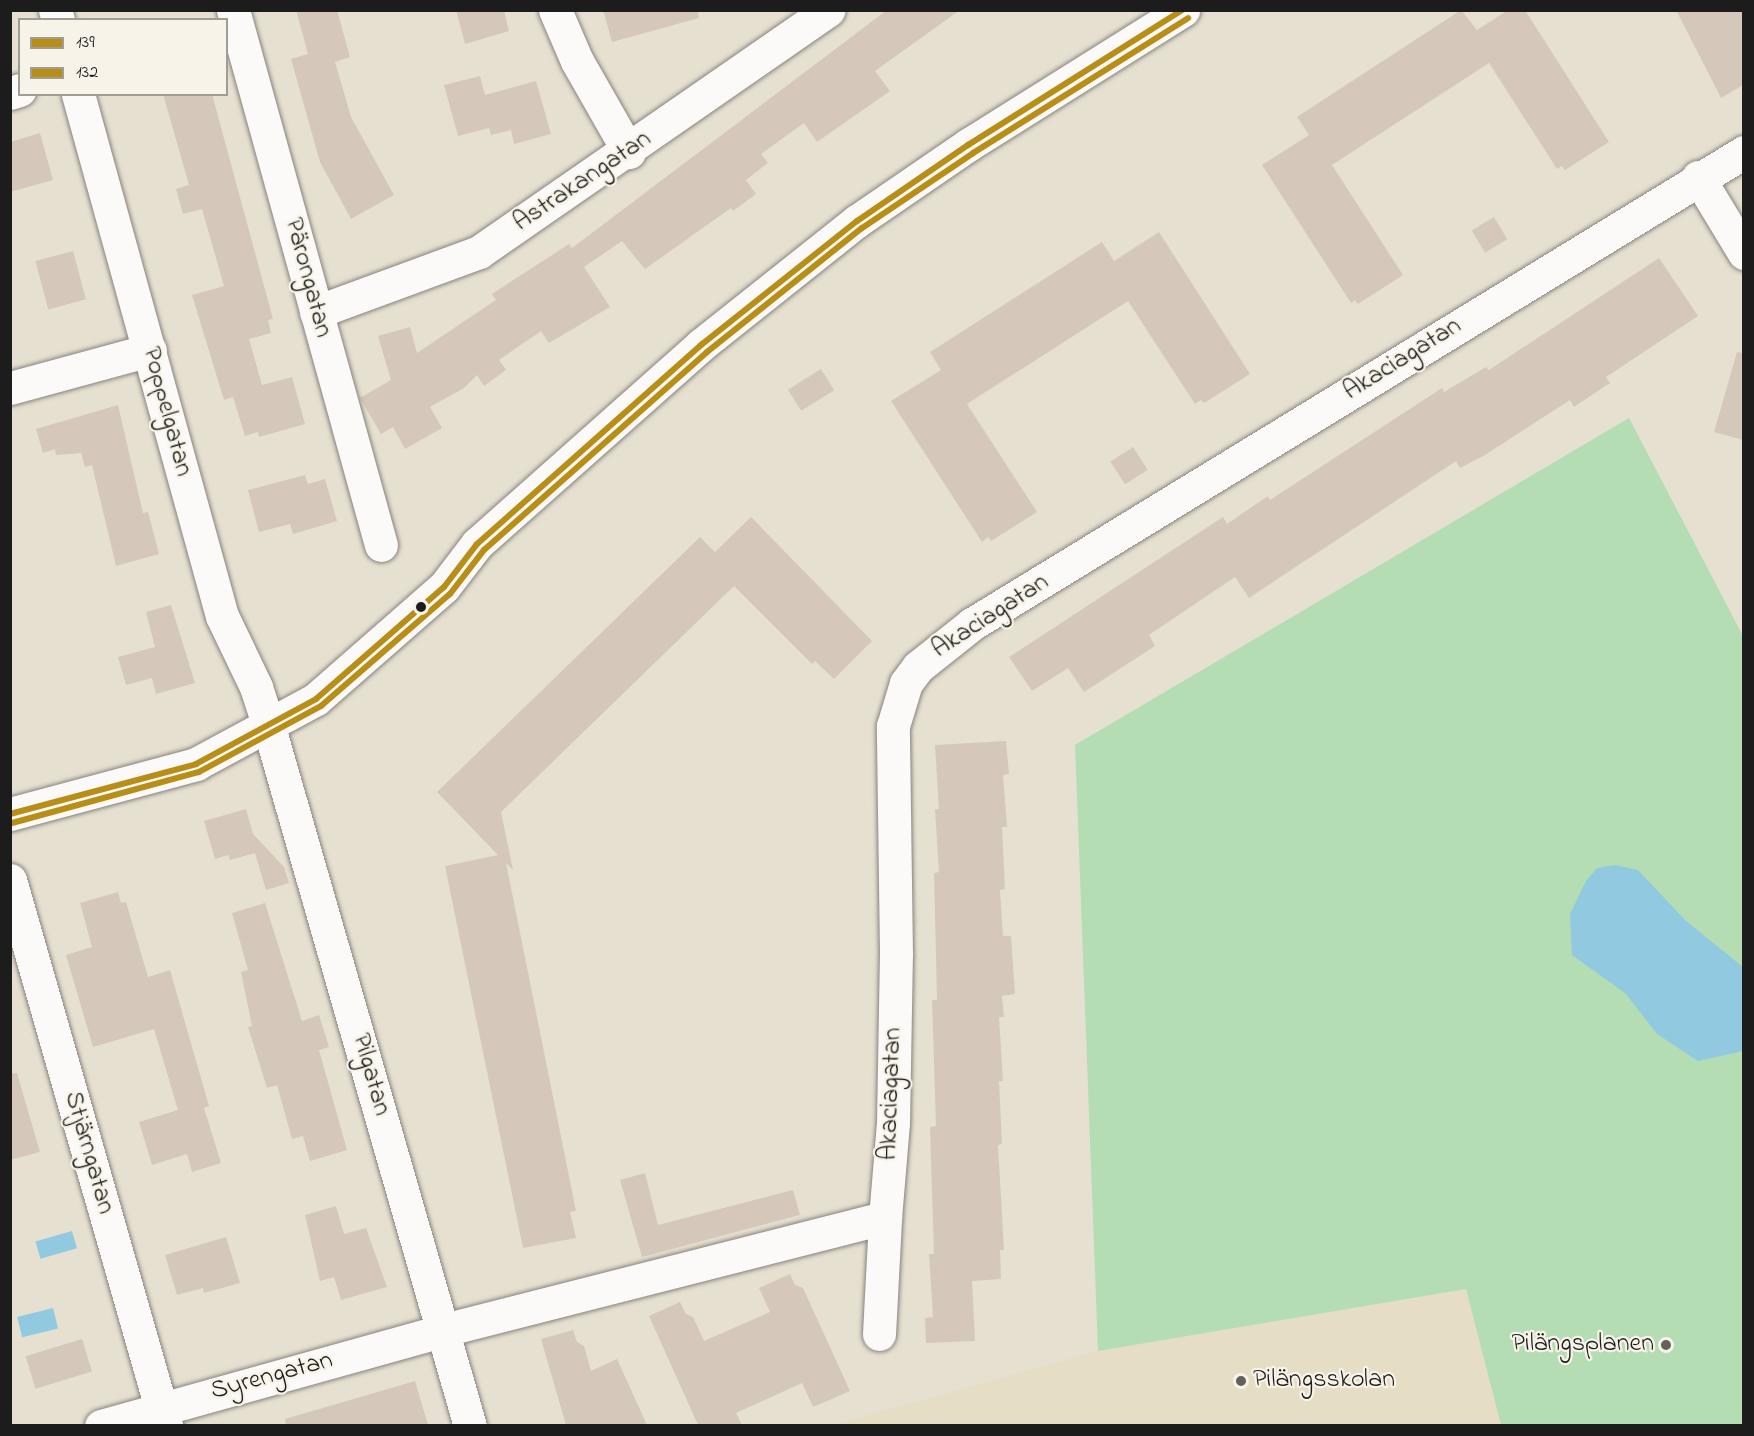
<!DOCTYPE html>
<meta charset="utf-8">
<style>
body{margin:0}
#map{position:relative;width:1754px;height:1436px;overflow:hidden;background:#e6e0d1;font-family:"Indie Flower",sans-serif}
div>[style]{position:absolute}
.built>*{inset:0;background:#e5ddc4}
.green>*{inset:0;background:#b4ddb3}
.water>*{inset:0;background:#91c9e1;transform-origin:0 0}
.building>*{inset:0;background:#d5c8ba;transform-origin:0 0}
.roads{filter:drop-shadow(0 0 2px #87847d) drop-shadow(0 0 2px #87847d)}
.minor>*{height:33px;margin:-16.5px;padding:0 16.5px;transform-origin:16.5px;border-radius:16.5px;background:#fbfaf8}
.tertiary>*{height:33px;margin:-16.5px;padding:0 16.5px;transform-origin:16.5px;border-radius:16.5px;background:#fbfaf8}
.bus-1>*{height:6px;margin:-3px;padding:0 3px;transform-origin:3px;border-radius:3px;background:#b88e17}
.bus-2>*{height:6px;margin:-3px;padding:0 3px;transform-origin:3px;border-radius:3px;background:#b88e17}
.dots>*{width:16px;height:16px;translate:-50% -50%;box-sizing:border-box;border:3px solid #f7f3e8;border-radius:50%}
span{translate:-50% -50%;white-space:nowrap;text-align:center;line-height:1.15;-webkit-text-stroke:4.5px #f7f3e8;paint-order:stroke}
.street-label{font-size:26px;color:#1c1c1c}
.poi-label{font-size:26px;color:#1c1c1c}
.right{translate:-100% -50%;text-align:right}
.left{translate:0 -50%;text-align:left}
.frame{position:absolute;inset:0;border:12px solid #1c1c1c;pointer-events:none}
.legend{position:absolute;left:18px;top:18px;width:210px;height:78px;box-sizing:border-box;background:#f7f3e8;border:2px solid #9f9d96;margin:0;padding:8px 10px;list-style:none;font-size:18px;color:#1c1c1c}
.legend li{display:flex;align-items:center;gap:12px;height:30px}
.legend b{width:30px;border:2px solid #9f9d96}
</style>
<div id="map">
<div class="built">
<i style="clip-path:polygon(1466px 1289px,1501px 1425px,829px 1426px,1098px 1351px)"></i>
</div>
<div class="green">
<i style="clip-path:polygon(1629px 418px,1743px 636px,1743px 1425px,1501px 1425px,1466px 1289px,1098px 1351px,1075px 745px)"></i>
</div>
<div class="water">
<i style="clip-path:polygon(1615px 865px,1638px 870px,1685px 920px,1743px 967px,1743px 1051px,1698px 1061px,1657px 1034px,1626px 994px,1572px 955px,1570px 914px,1586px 881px,1597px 868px)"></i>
<i style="left:72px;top:1231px;width:18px;height:38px;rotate:74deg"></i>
<i style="left:53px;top:1308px;width:21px;height:37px;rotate:76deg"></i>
</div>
<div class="building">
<i style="clip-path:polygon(296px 10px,337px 10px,350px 57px,335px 62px,351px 117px,394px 195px,351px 219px,320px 162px,291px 59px,308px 54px)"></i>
<i style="clip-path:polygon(456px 10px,504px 10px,509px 31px,465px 44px)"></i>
<i style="clip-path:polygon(603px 10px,698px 10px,699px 18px,612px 42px)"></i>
<i style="clip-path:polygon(887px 10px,960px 10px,875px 71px,890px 91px,817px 142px,804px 123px,761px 154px,768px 163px,746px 180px,756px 194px,733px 211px,731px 208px,645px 269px,622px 241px,584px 267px,610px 307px,549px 343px,541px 331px,499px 360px,506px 370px,484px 386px,477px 375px,464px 388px,430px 407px,442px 428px,405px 449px,393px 427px,381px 434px,360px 398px,391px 380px,378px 336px,410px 327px,417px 353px,496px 300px,492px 294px,569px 244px,572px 248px)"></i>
<i style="clip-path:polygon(1461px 10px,1477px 30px,1508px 10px,1525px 10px,1609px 142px,1565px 170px,1562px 166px,1557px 169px,1489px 63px,1332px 165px,1403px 275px,1358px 304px,1355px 300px,1351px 303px,1262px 165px,1309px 135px,1297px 117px)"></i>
<i style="clip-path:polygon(1676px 10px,1743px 10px,1743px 85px,1721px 98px)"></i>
<i style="clip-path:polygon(480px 76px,485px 95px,536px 81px,551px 134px,514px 144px,511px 130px,491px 135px,489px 128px,458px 136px,444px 85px)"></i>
<i style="clip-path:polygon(163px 94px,212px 94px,273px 319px,268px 320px,271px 333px,249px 339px,262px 385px,292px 377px,305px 424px,259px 437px,258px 432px,245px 436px,233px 397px,224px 400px,192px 295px,224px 286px,202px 209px,183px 214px,176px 189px,189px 185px)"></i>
<i style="clip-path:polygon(40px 133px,53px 180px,10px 192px,10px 142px)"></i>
<i style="left:1494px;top:217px;width:26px;height:26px;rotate:59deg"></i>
<i style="clip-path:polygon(1159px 232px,1250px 374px,1204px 403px,1201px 400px,1195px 404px,1128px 301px,967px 404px,1037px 512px,991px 541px,988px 537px,982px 542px,891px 401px,941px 370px,930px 352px,1102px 242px,1114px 261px)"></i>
<i style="left:73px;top:251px;width:50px;height:39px;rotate:75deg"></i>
<i style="clip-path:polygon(1659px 258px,1698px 316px,1606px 377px,1610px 383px,1574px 407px,1570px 400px,1485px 455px,1460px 468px,1456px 461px,1249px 598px,1235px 577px,1149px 635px,1155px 646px,1084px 692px,1068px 668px,1032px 691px,1009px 657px,1223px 517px,1227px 524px,1268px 496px,1270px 500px,1442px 388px,1444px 392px,1486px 367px,1489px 370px)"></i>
<i style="clip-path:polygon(1737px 352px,1743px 353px,1743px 440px,1714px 432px)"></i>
<i style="left:821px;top:369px;width:25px;height:39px;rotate:58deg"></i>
<i style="clip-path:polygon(118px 405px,143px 513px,148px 512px,159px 554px,116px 566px,92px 465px,85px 467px,81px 453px,56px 455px,55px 449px,43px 453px,36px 429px)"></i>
<i style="left:1133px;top:447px;width:27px;height:27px;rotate:57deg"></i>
<i style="clip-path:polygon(305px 475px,308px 484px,325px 479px,337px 521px,293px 534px,290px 524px,259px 532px,248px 490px)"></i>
<i style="clip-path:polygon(751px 517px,872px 641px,834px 679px,815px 661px,812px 664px,734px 586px,501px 812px,513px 870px,506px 863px,576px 1211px,570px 1212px,576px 1238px,523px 1248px,445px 866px,498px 855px,437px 792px,700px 537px,715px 552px)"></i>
<i style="clip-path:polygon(171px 605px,195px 683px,156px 694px,152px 678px,126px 685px,118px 657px,155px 647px,146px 612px)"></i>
<i style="clip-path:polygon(1006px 741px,1009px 774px,1003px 775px,1007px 827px,1002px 827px,1005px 889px,1000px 890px,1003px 936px,1011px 936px,1015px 994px,1002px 996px,1004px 1017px,999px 1017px,1003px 1081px,999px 1081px,1002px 1144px,998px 1145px,1004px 1250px,1000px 1250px,1001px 1279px,972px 1281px,975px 1341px,926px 1343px,925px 1318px,933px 1317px,929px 1254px,934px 1254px,930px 1127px,936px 1126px,932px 1000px,937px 1000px,934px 873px,939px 872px,935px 809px,939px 809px,935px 745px)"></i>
<i style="clip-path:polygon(246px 809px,253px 834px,284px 867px,289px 883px,266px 890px,255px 853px,230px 860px,228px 855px,215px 859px,204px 821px)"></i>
<i style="clip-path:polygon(118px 892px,121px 903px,126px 902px,148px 977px,170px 970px,209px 1106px,204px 1108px,221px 1163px,192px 1172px,187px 1154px,152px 1165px,139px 1122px,178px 1110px,154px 1029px,93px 1047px,66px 955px,92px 947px,80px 903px)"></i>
<i style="clip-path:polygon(265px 903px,302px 1021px,319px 1015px,329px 1047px,319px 1050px,347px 1150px,310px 1161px,303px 1136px,292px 1139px,277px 1085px,267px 1088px,248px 1027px,252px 1026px,241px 972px,248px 970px,232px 913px)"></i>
<i style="clip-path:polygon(17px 1073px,40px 1152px,10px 1160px,10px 1074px)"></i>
<i style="clip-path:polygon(645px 1173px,658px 1225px,793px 1190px,800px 1215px,642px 1257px,620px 1180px)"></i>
<i style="clip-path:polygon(336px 1206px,344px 1234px,366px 1228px,387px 1287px,341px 1300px,334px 1277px,320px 1281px,305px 1215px)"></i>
<i style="clip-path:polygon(226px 1237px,240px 1283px,204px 1293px,203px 1288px,177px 1295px,165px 1255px)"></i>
<i style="clip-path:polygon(790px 1274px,795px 1285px,803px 1288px,850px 1391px,813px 1407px,802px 1383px,736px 1413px,742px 1425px,698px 1425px,649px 1316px,680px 1302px,686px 1314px,693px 1317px,704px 1341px,770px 1312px,759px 1288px)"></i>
<i style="clip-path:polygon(573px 1330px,577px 1342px,584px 1346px,591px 1371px,617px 1359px,647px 1425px,566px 1425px,541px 1339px)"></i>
<i style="left:82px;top:1339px;width:34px;height:59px;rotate:73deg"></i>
<i style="clip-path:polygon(415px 1381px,428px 1425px,286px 1425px,285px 1419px)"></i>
</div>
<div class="roads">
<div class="minor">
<i style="left:55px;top:10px;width:10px;rotate:73deg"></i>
<i style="left:233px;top:10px;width:555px;rotate:74.54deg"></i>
<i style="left:555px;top:10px;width:56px;rotate:66.7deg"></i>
<i style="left:577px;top:61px;width:105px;rotate:60.3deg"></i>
<i style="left:10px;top:93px;width:10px;rotate:-17deg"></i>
<i style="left:78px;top:94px;width:541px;rotate:74.58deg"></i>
<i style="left:222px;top:616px;width:79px;rotate:64.4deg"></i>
<i style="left:256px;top:687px;width:39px;rotate:72deg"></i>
<i style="left:268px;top:724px;width:730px;rotate:73.95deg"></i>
<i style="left:1698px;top:177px;width:89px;rotate:58.8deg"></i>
<i style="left:316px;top:312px;width:174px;rotate:-20.2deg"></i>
<i style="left:479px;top:252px;width:425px;rotate:-34.7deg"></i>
<i style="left:10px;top:388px;width:145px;rotate:-15.2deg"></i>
<i style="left:10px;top:880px;width:568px;rotate:74.05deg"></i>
<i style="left:879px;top:1334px;width:116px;rotate:-87deg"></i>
<i style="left:101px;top:1426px;width:356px;rotate:-15.6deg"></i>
<i style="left:444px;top:1330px;width:455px;rotate:-14.3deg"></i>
<i style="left:885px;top:1218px;width:95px;rotate:-85.2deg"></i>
<i style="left:893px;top:1123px;width:169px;rotate:-89deg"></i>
<i style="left:896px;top:954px;width:228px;rotate:-90.8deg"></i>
<i style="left:893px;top:726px;width:45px;rotate:-73.2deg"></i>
<i style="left:906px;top:683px;width:20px;rotate:-53deg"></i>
<i style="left:918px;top:667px;width:69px;rotate:-38.5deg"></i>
<i style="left:972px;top:624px;width:905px;rotate:-31.44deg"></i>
</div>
<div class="tertiary">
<i style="left:10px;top:814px;width:193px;rotate:-15deg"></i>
<i style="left:196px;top:764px;width:136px;rotate:-28.4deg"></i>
<i style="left:316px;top:699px;width:170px;rotate:-41.2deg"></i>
<i style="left:444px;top:587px;width:54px;rotate:-52.5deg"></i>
<i style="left:477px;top:544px;width:300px;rotate:-41.6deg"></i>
<i style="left:701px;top:345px;width:199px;rotate:-38.5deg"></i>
<i style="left:857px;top:221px;width:135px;rotate:-34.4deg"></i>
<i style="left:968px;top:145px;width:254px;rotate:-32.1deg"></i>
</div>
</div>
<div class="bus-1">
<i style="left:10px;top:814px;width:193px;rotate:-15deg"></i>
<i style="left:196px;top:764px;width:136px;rotate:-28.4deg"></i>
<i style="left:316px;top:699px;width:170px;rotate:-41.2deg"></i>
<i style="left:444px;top:587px;width:54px;rotate:-52.5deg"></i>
<i style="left:477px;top:544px;width:300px;rotate:-41.6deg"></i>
<i style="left:701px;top:345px;width:199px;rotate:-38.5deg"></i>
<i style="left:857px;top:221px;width:135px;rotate:-34.4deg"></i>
<i style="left:968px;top:145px;width:253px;rotate:-32.2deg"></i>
</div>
<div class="bus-2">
<i style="left:12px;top:823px;width:194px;rotate:-15.3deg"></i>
<i style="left:199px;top:772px;width:139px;rotate:-28.4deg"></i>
<i style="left:321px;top:706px;width:171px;rotate:-41deg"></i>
<i style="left:450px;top:594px;width:56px;rotate:-52.3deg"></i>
<i style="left:484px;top:550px;width:298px;rotate:-41.6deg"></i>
<i style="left:707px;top:352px;width:198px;rotate:-38.7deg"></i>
<i style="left:862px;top:228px;width:134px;rotate:-34deg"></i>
<i style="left:973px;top:153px;width:254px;rotate:-32.1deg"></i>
</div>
<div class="dots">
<i style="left:421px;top:607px;background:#1c1c1c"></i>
<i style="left:1666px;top:1345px;background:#63615b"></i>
<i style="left:1241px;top:1381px;background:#63615b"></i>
</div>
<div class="street-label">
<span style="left:583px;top:182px;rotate:-34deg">Astrakangatan</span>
<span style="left:307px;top:278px;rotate:75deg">Pärongatan</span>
<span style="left:1403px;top:360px;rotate:-32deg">Akaciagatan</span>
<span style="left:166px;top:412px;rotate:75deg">Poppelgatan</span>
<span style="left:991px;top:617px;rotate:-33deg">Akaciagatan</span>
<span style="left:370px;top:1075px;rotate:74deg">Pilgatan</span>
<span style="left:892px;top:1094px;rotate:-88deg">Akaciagatan</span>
<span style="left:88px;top:1153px;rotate:74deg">Stjärngatan</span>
<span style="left:272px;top:1377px;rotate:-15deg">Syrengatan</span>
</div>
<div class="poi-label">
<span class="right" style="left:1654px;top:1345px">Pilängsplanen</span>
<span class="left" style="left:1253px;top:1381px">Pilängsskolan</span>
</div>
<div class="frame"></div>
<ul class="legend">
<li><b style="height:8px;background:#b88e17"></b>139</li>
<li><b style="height:8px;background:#b88e17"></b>132</li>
</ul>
</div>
